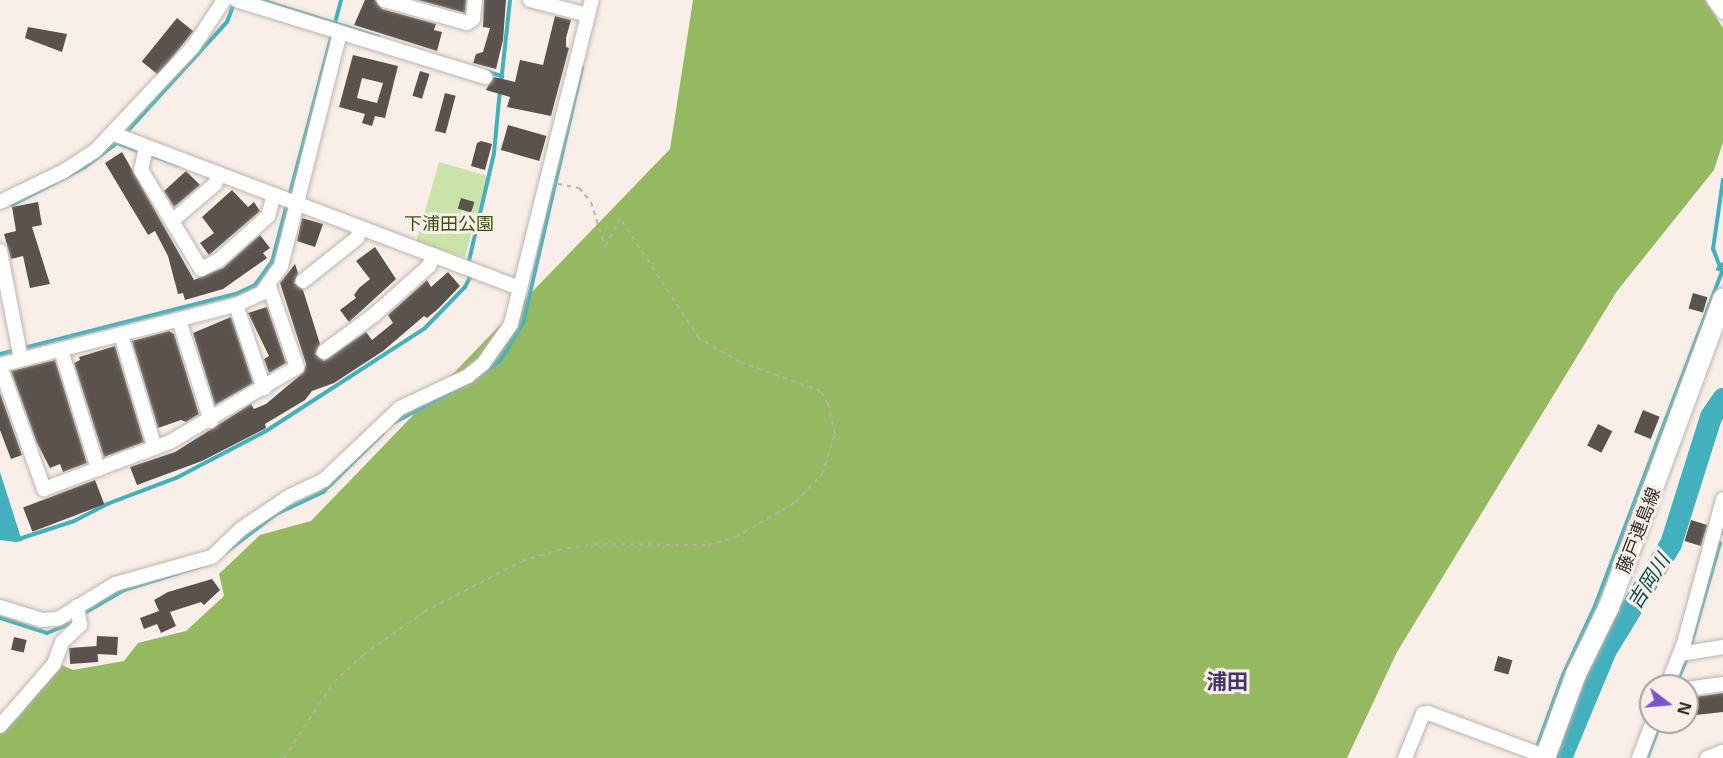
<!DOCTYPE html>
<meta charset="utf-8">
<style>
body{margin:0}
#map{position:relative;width:1723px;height:758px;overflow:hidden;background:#f9efe8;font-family:"Open Sans","Noto Sans JP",sans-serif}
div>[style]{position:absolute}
.green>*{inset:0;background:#c9e3aa;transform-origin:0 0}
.forest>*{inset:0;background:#94b961}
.water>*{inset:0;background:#42b0bd}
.stream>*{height:4px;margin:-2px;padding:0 2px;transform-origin:2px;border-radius:2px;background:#42b0bd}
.river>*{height:22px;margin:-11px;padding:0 11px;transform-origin:11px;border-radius:11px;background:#42b0bd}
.building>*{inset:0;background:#5a524c;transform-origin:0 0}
.path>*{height:2px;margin-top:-1px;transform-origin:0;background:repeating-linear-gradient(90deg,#b7afaa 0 4.5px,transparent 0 9px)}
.roads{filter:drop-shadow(0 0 2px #bdb4ad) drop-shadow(0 0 2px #bdb4ad)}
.minor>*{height:14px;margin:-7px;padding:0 7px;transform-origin:7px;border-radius:7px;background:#fff}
.secondary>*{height:20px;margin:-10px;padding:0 10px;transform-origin:10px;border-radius:10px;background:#fff}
span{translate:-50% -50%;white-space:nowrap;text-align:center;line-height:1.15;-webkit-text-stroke:6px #f9efe8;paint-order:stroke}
.park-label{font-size:18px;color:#385011}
.street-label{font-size:18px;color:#312d2b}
.water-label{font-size:20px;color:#0b4d54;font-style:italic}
.quarter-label{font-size:21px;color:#45336f;font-weight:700}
.north{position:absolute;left:1639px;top:674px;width:60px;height:60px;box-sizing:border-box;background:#f9efe8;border:2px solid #a9a19c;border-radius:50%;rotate:106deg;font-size:16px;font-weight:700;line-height:24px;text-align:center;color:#312d2b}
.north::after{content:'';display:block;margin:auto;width:21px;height:27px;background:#7b53cc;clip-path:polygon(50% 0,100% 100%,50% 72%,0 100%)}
</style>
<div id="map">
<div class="green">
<i style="left:439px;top:162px;width:51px;height:84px;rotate:16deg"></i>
</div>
<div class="forest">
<i style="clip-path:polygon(693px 0,1705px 0,1723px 28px,1723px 142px,1714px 170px,1617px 291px,1397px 652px,1347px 758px,0 758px,0 723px,18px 718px,59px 664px,73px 670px,124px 661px,138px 643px,186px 631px,224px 596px,219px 574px,260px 535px,311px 521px,670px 149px)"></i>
</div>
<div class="water">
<i style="clip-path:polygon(0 472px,22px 541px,16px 542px,0 540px)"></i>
</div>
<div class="stream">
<i style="left:261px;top:0;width:123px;rotate:17.5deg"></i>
<i style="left:488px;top:72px;width:15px;rotate:16deg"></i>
<i style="left:501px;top:83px;width:83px;rotate:-83.8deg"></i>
<i style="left:124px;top:135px;width:153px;rotate:-47.7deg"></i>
<i style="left:227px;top:22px;width:19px;rotate:-69deg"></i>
<i style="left:117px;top:143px;width:26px;rotate:21deg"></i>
<i style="left:148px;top:154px;width:32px;rotate:20deg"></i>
<i style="left:289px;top:197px;width:204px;rotate:-75.2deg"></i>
<i style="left:12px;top:205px;width:82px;rotate:-27.5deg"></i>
<i style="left:85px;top:167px;width:40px;rotate:-37deg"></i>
<i style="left:468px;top:265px;width:115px;rotate:-76.9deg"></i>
<i style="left:494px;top:153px;width:63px;rotate:-84.6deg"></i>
<i style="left:1718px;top:269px;width:7px;rotate:-45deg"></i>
<i style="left:0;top:354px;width:244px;rotate:-14.3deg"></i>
<i style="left:236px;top:294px;width:21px;rotate:-25deg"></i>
<i style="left:255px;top:285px;width:29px;rotate:-54deg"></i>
<i style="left:272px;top:262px;width:60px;rotate:-75.5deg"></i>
<i style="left:470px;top:382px;width:35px;rotate:-35deg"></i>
<i style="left:499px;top:362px;width:46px;rotate:-58.4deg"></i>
<i style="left:523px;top:323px;width:262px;rotate:-77deg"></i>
<i style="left:393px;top:423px;width:79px;rotate:-27.9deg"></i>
<i style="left:1723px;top:533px;width:2px;rotate:-90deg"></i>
<i style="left:19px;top:539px;width:58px;rotate:-18.1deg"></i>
<i style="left:74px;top:521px;width:37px;rotate:-27deg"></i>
<i style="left:107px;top:504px;width:76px;rotate:-20.8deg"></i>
<i style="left:178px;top:477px;width:99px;rotate:-27.6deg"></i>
<i style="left:266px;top:431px;width:189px;rotate:-32.9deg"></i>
<i style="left:425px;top:328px;width:57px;rotate:-45.7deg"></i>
<i style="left:465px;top:287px;width:11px;rotate:-63deg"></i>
<i style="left:470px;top:277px;width:6px;rotate:-135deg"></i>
<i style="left:226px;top:552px;width:63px;rotate:-37.2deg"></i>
<i style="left:276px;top:514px;width:52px;rotate:-25.1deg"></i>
<i style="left:323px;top:492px;width:84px;rotate:-44.5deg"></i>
<i style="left:86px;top:612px;width:44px;rotate:-30.1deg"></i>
<i style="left:124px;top:590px;width:87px;rotate:-17.4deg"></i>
<i style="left:0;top:618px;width:49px;rotate:17.7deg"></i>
<i style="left:47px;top:633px;width:24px;rotate:-22deg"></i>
<i style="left:1691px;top:644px;width:105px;rotate:-74deg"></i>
<i style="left:1676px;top:684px;width:26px;rotate:-67deg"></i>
<i style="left:1538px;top:744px;width:73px;rotate:-70.1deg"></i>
<i style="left:1563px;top:675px;width:76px;rotate:-65.1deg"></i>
<i style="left:1595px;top:606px;width:357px;rotate:-69.2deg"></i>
<i style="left:1722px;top:272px;width:25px;rotate:-111deg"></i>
<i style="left:1713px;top:249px;width:70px;rotate:-81.8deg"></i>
<i style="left:1647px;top:758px;width:39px;rotate:-69deg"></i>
</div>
<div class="river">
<i style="left:1561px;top:758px;width:117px;rotate:-67.4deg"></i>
<i style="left:1606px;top:650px;width:124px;rotate:-58.5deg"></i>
<i style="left:1671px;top:544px;width:133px;rotate:-72.5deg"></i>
<i style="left:1711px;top:417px;width:22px;rotate:-56deg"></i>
</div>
<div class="building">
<i style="clip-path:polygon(365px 0,375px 0,382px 9px,436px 24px,434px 30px,442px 32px,437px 51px,354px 25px)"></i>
<i style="clip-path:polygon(418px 0,466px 0,465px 13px)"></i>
<i style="clip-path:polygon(484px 0,506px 0,503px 40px,496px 69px,473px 63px,476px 54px,483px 52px,490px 28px,483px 27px)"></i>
<i style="clip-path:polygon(555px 16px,571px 20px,566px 38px,566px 47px,569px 48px,551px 116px,507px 107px,510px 97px,486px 90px,488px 86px,494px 77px,515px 82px,520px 60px,543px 65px)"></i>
<i style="left:177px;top:18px;width:21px;height:56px;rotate:39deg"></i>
<i style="clip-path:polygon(28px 27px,67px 34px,62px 52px,25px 38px)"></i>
<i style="clip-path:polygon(evenodd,353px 55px,398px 66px,385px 118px,375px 116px,372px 126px,362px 123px,365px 114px,339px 107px,353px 55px,362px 78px,383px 83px,377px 103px,357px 98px,362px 78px)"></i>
<i style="left:420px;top:71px;width:10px;height:26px;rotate:17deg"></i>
<i style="left:445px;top:93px;width:11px;height:39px;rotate:15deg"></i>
<i style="left:508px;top:125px;width:40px;height:26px;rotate:16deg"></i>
<i style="clip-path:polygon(481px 141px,492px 144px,485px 170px,471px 166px,477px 143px)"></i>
<i style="clip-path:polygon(122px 152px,194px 280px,223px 268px,260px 235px,270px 248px,263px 253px,267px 258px,223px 289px,185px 300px,183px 293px,178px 294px,168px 256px,155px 231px,148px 235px,105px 163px)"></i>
<i style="clip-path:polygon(186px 171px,200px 185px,174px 207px,164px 191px)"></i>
<i style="clip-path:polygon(232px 190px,248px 207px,254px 202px,260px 211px,209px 255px,200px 243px,214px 233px,202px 217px)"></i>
<i style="left:461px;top:198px;width:14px;height:11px;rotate:17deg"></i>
<i style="clip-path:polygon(38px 202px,42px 225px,32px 227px,50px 284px,30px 288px,23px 256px,11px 259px,4px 234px,16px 231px,12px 207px)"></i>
<i style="clip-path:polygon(302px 218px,323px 224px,315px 247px,297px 241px)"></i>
<i style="clip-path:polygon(375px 247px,396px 279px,349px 322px,340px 310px,356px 298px,354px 295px,359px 288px,370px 279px,356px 261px)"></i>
<i style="clip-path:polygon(295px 264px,298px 273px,294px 283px,303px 290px,320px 344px,315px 354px,324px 361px,366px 332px,372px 340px,393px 323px,388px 315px,427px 280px,431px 287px,448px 272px,460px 286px,438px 309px,427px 318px,424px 316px,383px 351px,334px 383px,312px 391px,305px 400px,265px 424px,266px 428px,202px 461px,137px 485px,130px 467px,175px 452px,251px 404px,254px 409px,266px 404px,304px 372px,306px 364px,280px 283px)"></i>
<i style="left:1693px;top:293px;width:15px;height:16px;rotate:16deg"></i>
<i style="clip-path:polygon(267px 307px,286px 363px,269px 373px,264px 359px,269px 356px,248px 313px)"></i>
<i style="clip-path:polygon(231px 317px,253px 383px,215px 405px,193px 333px)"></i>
<i style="clip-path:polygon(169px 331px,174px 334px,199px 414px,186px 422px,181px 420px,158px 428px,132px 341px)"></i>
<i style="clip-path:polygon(115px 346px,144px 442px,104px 457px,74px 363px,80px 360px,79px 357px)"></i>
<i style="clip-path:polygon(55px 360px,87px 463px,63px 472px,60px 464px,50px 468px,37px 443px,11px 371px)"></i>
<i style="clip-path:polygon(0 393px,22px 455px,11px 459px,0 430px)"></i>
<i style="left:1643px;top:410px;width:18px;height:24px;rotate:22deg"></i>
<i style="left:1598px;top:424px;width:16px;height:24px;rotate:27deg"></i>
<i style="left:95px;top:480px;width:26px;height:77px;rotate:69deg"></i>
<i style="left:1691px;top:520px;width:17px;height:22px;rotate:17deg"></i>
<i style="clip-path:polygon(212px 579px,220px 590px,204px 605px,201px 602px,170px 612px,176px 626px,161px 633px,157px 624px,144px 629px,140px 618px,159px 611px,154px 600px,168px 592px)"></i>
<i style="left:97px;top:636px;width:21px;height:18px;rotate:3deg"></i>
<i style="left:14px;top:637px;width:13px;height:13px;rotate:13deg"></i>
<i style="left:97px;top:646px;width:16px;height:28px;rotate:86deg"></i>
<i style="left:1498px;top:656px;width:15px;height:15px;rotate:16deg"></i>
<i style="clip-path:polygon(1723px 693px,1723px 712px,1687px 716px,1687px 698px)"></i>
</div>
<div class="path">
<i style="left:558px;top:184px;width:21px;rotate:11deg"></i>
<i style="left:579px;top:188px;width:18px;rotate:49deg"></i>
<i style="left:591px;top:202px;width:47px;rotate:72.7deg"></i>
<i style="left:284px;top:758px;width:91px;rotate:-56.7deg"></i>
<i style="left:334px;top:682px;width:40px;rotate:-43deg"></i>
<i style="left:363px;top:655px;width:75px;rotate:-35.2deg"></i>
<i style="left:424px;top:612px;width:110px;rotate:-27.5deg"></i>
<i style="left:522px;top:561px;width:38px;rotate:-17deg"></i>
<i style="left:558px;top:550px;width:36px;rotate:-9deg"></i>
<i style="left:594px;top:544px;width:114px;rotate:0.5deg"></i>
<i style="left:708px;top:545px;width:29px;rotate:-16deg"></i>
<i style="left:736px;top:537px;width:69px;rotate:-30.3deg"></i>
<i style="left:796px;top:502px;width:38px;rotate:-47deg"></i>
<i style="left:822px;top:474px;width:42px;rotate:-72deg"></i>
<i style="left:835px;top:434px;width:31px;rotate:-103deg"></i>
<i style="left:828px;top:404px;width:15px;rotate:-118deg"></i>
<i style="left:821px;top:391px;width:86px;rotate:-160.3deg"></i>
<i style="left:740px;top:362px;width:48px;rotate:-149.7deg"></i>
<i style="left:699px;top:338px;width:144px;rotate:-123.4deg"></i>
<i style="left:620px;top:218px;width:33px;rotate:117deg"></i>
</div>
<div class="roads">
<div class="minor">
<i style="left:236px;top:0;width:261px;rotate:17.2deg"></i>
<i style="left:384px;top:0;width:86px;rotate:15.5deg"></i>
<i style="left:467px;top:23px;width:7px;rotate:-34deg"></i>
<i style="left:473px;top:19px;width:19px;rotate:-84deg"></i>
<i style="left:530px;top:0;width:60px;rotate:14.5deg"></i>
<i style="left:1714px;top:0;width:15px;rotate:53deg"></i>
<i style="left:114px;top:134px;width:434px;rotate:20.8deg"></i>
<i style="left:146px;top:147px;width:24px;rotate:102deg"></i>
<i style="left:141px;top:170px;width:116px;rotate:58.8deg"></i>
<i style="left:201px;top:269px;width:20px;rotate:-27deg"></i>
<i style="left:219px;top:260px;width:66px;rotate:-41.9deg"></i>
<i style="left:268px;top:216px;width:22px;rotate:-74deg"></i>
<i style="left:0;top:202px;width:71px;rotate:-25.8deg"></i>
<i style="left:64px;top:171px;width:37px;rotate:-33deg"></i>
<i style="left:95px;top:151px;width:143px;rotate:-46.7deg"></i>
<i style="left:193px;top:47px;width:56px;rotate:-56.6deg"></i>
<i style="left:172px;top:221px;width:57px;rotate:-40.7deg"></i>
<i style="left:215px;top:184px;width:11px;rotate:-68deg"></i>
<i style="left:0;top:251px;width:110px;rotate:79deg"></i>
<i style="left:303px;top:281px;width:69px;rotate:-38.5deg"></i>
<i style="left:357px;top:238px;width:11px;rotate:-68deg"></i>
<i style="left:236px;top:305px;width:88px;rotate:71.4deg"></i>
<i style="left:179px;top:320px;width:106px;rotate:72.4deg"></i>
<i style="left:121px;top:335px;width:118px;rotate:73.3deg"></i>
<i style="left:61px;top:350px;width:125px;rotate:72.7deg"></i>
<i style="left:324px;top:352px;width:62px;rotate:-36.5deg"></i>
<i style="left:374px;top:315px;width:74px;rotate:-41.7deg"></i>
<i style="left:429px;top:266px;width:12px;rotate:-70deg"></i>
<i style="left:0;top:365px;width:244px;rotate:-14.3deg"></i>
<i style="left:236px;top:305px;width:29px;rotate:-25deg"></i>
<i style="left:262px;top:293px;width:33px;rotate:-55deg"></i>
<i style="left:281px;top:266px;width:240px;rotate:-75.8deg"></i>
<i style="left:0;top:366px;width:131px;rotate:70.3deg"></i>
<i style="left:44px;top:489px;width:134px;rotate:-20.5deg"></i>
<i style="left:170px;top:442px;width:147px;rotate:-30.6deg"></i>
<i style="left:297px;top:367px;width:86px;rotate:-109.1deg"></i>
<i style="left:0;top:607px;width:44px;rotate:17.2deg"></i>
<i style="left:42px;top:620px;width:16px;rotate:-4deg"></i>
<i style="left:58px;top:619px;width:67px;rotate:-31.6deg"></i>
<i style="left:115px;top:584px;width:101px;rotate:-15.6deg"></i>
<i style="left:212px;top:557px;width:40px;rotate:-44deg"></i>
<i style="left:241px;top:529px;width:59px;rotate:-34deg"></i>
<i style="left:290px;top:496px;width:38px;rotate:-25deg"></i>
<i style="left:324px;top:480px;width:105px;rotate:-43.5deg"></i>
<i style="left:400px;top:408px;width:75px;rotate:-25.2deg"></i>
<i style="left:468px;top:376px;width:19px;rotate:-39deg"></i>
<i style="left:483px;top:364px;width:49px;rotate:-55deg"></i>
<i style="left:511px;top:324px;width:334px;rotate:-76deg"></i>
<i style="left:1680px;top:654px;width:44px;rotate:-9.2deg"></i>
<i style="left:1667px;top:686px;width:46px;rotate:-68.4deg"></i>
<i style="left:1684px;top:643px;width:149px;rotate:-74.8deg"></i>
<i style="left:1687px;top:689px;width:36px;rotate:-8deg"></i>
<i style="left:0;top:726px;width:82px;rotate:-48.9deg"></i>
<i style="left:54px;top:664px;width:23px;rotate:-70deg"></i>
<i style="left:62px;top:642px;width:25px;rotate:-43deg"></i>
<i style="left:80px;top:625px;width:19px;rotate:-99deg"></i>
<i style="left:1405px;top:758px;width:48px;rotate:-67.8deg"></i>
<i style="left:1423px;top:714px;width:5px;rotate:-11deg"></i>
<i style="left:1428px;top:713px;width:126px;rotate:20.4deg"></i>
<i style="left:1639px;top:758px;width:39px;rotate:-69deg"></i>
<i style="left:1707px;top:758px;width:17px;rotate:-21deg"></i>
</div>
<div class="secondary">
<i style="left:1545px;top:758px;width:90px;rotate:-69.7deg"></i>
<i style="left:1576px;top:674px;width:75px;rotate:-63.8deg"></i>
<i style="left:1609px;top:607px;width:329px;rotate:-69.7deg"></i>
</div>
</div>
<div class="park-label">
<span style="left:449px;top:223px">下浦田公園</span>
</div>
<div class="street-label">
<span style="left:1638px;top:530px;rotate:-69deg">藤戸連島線</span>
</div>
<div class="water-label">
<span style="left:1648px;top:581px;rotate:-58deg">吉岡川</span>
</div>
<div class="quarter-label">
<span style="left:1227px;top:681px">浦田</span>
</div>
<div class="north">N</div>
</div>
